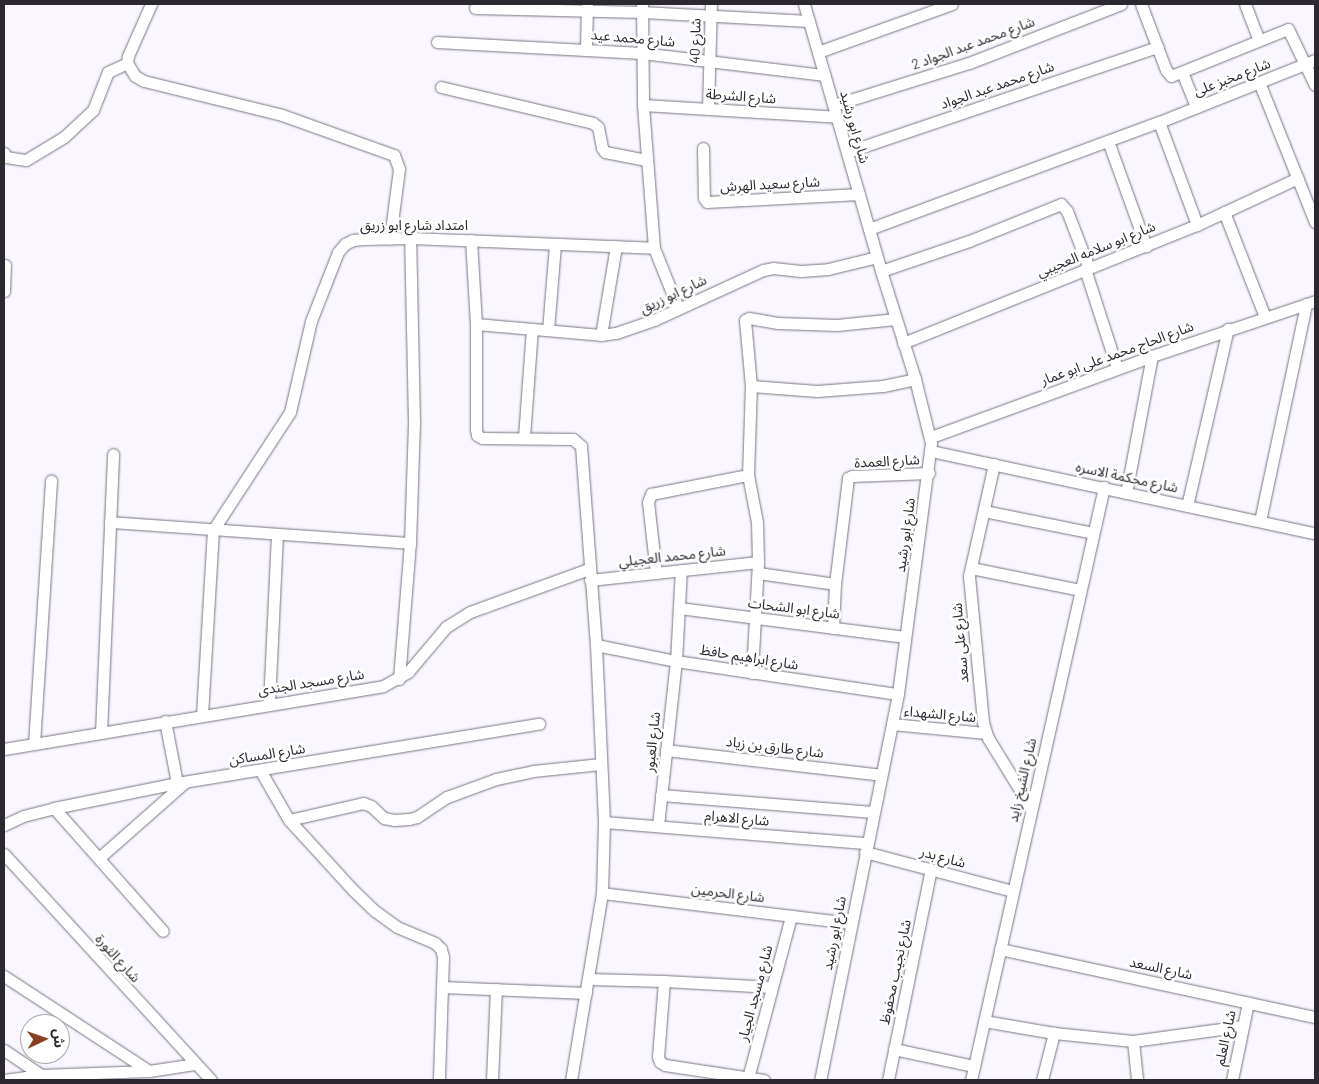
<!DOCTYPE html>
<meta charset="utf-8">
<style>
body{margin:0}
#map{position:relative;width:1319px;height:1084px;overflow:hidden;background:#f9f6ff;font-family:Barlow,"Noto Sans Arabic",sans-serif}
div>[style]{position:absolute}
.roads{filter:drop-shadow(0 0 1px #797481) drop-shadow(0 0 1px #797481)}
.minor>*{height:11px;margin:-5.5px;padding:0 5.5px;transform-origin:5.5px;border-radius:5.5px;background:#fff}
span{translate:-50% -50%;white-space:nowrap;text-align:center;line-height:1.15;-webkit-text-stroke:5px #fff;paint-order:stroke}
.street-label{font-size:14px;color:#2b292f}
.frame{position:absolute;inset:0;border:5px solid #2b292f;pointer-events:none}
.north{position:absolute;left:20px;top:1014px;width:50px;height:50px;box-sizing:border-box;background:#fff;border:1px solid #aaa9ac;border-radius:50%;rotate:87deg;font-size:14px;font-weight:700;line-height:20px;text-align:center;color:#2b292f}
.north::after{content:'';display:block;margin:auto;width:18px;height:22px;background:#88411e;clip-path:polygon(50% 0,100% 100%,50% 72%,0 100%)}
</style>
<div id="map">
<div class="roads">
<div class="minor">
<i style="left:151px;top:4px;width:57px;rotate:113.9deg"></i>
<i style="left:128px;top:56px;width:7px;rotate:98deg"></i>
<i style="left:127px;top:63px;width:15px;rotate:58deg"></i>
<i style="left:135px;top:76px;width:10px;rotate:29deg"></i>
<i style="left:144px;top:81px;width:142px;rotate:13.8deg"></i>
<i style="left:282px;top:115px;width:119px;rotate:19.7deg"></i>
<i style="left:394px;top:155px;width:15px;rotate:70deg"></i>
<i style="left:399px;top:169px;width:70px;rotate:97.4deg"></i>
<i style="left:642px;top:4px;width:101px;rotate:89.4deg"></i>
<i style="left:643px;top:105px;width:143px;rotate:85.6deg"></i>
<i style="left:654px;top:248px;width:65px;rotate:68.2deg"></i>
<i style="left:804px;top:4px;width:278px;rotate:73.9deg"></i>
<i style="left:881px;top:271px;width:113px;rotate:72.5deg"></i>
<i style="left:915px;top:379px;width:66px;rotate:76deg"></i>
<i style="left:931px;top:443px;width:253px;rotate:97.5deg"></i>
<i style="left:898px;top:694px;width:394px;rotate:101.4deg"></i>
<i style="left:1141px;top:4px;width:71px;rotate:69.3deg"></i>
<i style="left:1166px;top:70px;width:8px;rotate:50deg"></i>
<i style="left:1171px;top:76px;width:126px;rotate:-21.9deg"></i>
<i style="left:1288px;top:29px;width:62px;rotate:64.3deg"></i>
<i style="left:1245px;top:4px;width:39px;rotate:69deg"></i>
<i style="left:475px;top:8px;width:167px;rotate:1.4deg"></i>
<i style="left:642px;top:12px;width:167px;rotate:3.1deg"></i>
<i style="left:437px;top:42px;width:205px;rotate:3.1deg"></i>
<i style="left:642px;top:53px;width:184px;rotate:6.9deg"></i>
<i style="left:586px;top:49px;width:45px;rotate:-88.7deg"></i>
<i style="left:818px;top:52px;width:142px;rotate:-19.7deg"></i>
<i style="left:1182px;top:72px;width:38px;rotate:68deg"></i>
<i style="left:1259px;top:82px;width:151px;rotate:68.2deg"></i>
<i style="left:441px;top:87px;width:156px;rotate:13.3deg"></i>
<i style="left:593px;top:123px;width:6px;rotate:39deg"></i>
<i style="left:598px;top:127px;width:21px;rotate:79deg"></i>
<i style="left:602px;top:148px;width:5px;rotate:53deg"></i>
<i style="left:605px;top:152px;width:42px;rotate:11deg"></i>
<i style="left:643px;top:105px;width:194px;rotate:3.5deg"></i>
<i style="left:834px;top:105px;width:141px;rotate:-17.3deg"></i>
<i style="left:969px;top:63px;width:163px;rotate:-21.2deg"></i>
<i style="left:708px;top:109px;width:105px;rotate:-88.4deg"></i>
<i style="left:1159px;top:122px;width:110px;rotate:69.7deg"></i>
<i style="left:1108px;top:141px;width:112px;rotate:70.1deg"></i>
<i style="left:703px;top:148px;width:50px;rotate:88.9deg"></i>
<i style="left:704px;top:198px;width:5px;rotate:53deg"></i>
<i style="left:707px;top:202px;width:152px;rotate:-3deg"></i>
<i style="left:847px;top:152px;width:328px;rotate:-18.7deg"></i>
<i style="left:4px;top:153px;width:4px;rotate:63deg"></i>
<i style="left:6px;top:157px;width:20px;rotate:9deg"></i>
<i style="left:26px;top:160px;width:44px;rotate:-31.2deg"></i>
<i style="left:64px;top:137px;width:40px;rotate:-43deg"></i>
<i style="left:93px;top:110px;width:41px;rotate:-68.5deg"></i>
<i style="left:108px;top:72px;width:21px;rotate:-25deg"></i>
<i style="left:1224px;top:212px;width:113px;rotate:68.7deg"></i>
<i style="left:869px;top:229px;width:309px;rotate:-20.3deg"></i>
<i style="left:1159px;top:122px;width:168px;rotate:-21.7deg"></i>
<i style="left:471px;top:240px;width:84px;rotate:86.6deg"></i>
<i style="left:476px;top:324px;width:105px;rotate:90deg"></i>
<i style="left:476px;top:429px;width:6px;rotate:81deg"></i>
<i style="left:477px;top:435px;width:6px;rotate:31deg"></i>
<i style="left:482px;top:438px;width:91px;rotate:0.6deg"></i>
<i style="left:573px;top:439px;width:11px;rotate:41deg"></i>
<i style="left:581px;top:446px;width:200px;rotate:85.7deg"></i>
<i style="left:596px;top:645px;width:177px;rotate:87.4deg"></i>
<i style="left:604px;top:822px;width:71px;rotate:91.6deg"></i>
<i style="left:602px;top:893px;width:190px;rotate:99.4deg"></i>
<i style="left:1085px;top:269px;width:104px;rotate:72.1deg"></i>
<i style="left:881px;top:271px;width:93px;rotate:-18.8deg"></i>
<i style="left:969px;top:241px;width:99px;rotate:-21.9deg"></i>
<i style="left:1061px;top:204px;width:9px;rotate:49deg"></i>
<i style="left:1067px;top:211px;width:61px;rotate:68.9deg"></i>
<i style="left:4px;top:291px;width:26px;rotate:-88deg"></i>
<i style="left:476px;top:324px;width:125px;rotate:5deg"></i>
<i style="left:601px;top:335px;width:15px;rotate:-8deg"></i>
<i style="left:616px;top:333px;width:40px;rotate:-18.9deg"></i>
<i style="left:654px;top:320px;width:120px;rotate:-24.6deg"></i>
<i style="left:763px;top:270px;width:10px;rotate:-11deg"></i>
<i style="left:773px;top:268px;width:28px;rotate:6deg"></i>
<i style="left:801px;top:271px;width:27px;rotate:-4deg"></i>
<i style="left:828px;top:269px;width:50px;rotate:-13.8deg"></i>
<i style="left:548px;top:330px;width:86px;rotate:-85.3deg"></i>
<i style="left:601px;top:335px;width:90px;rotate:-80.4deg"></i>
<i style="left:903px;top:343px;width:317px;rotate:-21.9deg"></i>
<i style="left:1197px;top:225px;width:111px;rotate:-25deg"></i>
<i style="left:751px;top:386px;width:66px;rotate:4.3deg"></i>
<i style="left:817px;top:391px;width:66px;rotate:-4.3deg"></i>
<i style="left:883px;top:386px;width:33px;rotate:-12deg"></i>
<i style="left:524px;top:437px;width:108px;rotate:-85.8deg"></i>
<i style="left:931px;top:437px;width:235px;rotate:-20.1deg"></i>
<i style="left:1152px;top:356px;width:172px;rotate:-18.6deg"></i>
<i style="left:931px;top:451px;width:393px;rotate:12.1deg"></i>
<i style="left:994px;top:464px;width:115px;rotate:102.6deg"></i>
<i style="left:969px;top:576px;width:147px;rotate:84.5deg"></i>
<i style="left:983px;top:722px;width:17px;rotate:73deg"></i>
<i style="left:988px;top:738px;width:82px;rotate:58.4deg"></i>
<i style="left:1126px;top:493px;width:139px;rotate:-79.3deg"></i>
<i style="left:1187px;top:506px;width:182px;rotate:-77deg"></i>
<i style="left:984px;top:511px;width:111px;rotate:11.4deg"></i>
<i style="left:1260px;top:521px;width:222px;rotate:-78deg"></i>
<i style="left:110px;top:522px;width:301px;rotate:4deg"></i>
<i style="left:971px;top:568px;width:111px;rotate:11.4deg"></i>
<i style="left:656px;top:573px;width:71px;rotate:-96.4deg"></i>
<i style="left:648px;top:502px;width:9px;rotate:-69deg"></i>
<i style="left:651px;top:494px;width:99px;rotate:-11.1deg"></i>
<i style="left:758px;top:573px;width:78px;rotate:8.1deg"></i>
<i style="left:590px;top:580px;width:169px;rotate:-6.1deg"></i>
<i style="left:679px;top:608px;width:228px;rotate:7.3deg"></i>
<i style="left:833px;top:628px;width:44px;rotate:-87.4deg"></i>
<i style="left:835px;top:584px;width:107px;rotate:-83deg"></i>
<i style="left:848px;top:478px;width:4px;rotate:-27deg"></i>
<i style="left:852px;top:476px;width:77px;rotate:-2.2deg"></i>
<i style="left:596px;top:645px;width:82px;rotate:11.3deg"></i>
<i style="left:676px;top:661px;width:224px;rotate:8.5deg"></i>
<i style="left:752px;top:673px;width:111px;rotate:-86.9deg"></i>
<i style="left:758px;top:562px;width:40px;rotate:-91.4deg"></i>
<i style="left:757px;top:522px;width:48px;rotate:-100.8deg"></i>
<i style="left:748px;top:475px;width:89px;rotate:-88.1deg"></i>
<i style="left:751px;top:386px;width:66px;rotate:-95.2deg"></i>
<i style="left:745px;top:320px;width:4px;rotate:-27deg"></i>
<i style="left:749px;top:318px;width:29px;rotate:10deg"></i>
<i style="left:778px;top:323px;width:59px;rotate:1.9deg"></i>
<i style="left:837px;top:325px;width:59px;rotate:-5.8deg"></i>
<i style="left:399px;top:679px;width:136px;rotate:-85.4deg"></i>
<i style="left:410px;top:543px;width:120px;rotate:-88.1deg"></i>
<i style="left:414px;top:423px;width:185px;rotate:-91.2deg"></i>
<i style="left:269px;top:704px;width:169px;rotate:-87.3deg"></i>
<i style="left:202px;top:715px;width:185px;rotate:-86.6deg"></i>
<i style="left:213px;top:530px;width:141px;rotate:-56.9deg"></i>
<i style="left:290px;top:412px;width:93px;rotate:-77deg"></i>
<i style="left:311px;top:321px;width:74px;rotate:-68.6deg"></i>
<i style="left:338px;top:252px;width:11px;rotate:-49deg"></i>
<i style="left:345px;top:244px;width:9px;rotate:-27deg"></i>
<i style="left:353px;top:240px;width:10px;rotate:-6deg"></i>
<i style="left:363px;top:239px;width:47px;rotate:-1.2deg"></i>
<i style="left:410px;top:238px;width:244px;rotate:2.3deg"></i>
<i style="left:165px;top:721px;width:63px;rotate:79deg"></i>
<i style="left:892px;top:724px;width:94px;rotate:5.5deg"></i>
<i style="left:101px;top:732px;width:278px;rotate:-87.5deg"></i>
<i style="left:34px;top:744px;width:264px;rotate:-86.3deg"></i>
<i style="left:4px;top:749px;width:384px;rotate:-9.4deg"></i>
<i style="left:383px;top:686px;width:29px;rotate:-29deg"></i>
<i style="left:408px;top:672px;width:59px;rotate:-49.8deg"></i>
<i style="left:446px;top:627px;width:28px;rotate:-32deg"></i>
<i style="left:470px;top:612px;width:127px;rotate:-19.9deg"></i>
<i style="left:666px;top:750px;width:216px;rotate:6.6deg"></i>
<i style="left:260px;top:770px;width:58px;rotate:59.9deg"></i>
<i style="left:289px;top:820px;width:95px;rotate:47.6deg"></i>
<i style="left:353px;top:890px;width:30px;rotate:44deg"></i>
<i style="left:375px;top:911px;width:27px;rotate:36deg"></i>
<i style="left:397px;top:927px;width:41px;rotate:22.8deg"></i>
<i style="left:435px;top:943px;width:8px;rotate:45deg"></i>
<i style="left:441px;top:949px;width:8px;rotate:76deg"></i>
<i style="left:443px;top:957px;width:123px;rotate:91.9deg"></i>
<i style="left:661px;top:795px;width:213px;rotate:4.6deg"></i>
<i style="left:54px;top:808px;width:164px;rotate:48.5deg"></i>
<i style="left:289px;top:820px;width:76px;rotate:-12.9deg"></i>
<i style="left:363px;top:803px;width:9px;rotate:21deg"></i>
<i style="left:371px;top:806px;width:18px;rotate:43deg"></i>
<i style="left:384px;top:818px;width:10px;rotate:11deg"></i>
<i style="left:394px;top:820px;width:15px;rotate:-4deg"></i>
<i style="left:409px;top:819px;width:8px;rotate:-14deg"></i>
<i style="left:417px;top:817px;width:36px;rotate:-34deg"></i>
<i style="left:447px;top:797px;width:52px;rotate:-20.2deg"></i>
<i style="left:496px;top:779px;width:38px;rotate:-12deg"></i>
<i style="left:533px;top:771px;width:68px;rotate:-5.9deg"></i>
<i style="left:604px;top:822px;width:264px;rotate:4.6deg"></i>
<i style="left:4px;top:825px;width:21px;rotate:-25deg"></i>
<i style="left:23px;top:816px;width:32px;rotate:-14deg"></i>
<i style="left:54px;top:808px;width:126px;rotate:-11.5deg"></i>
<i style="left:177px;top:783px;width:367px;rotate:-9.3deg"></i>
<i style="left:658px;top:826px;width:166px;rotate:-83.8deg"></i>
<i style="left:676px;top:661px;width:91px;rotate:-86.9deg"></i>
<i style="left:865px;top:852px;width:153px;rotate:14.8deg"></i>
<i style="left:4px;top:854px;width:306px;rotate:47.5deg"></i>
<i style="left:99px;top:858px;width:113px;rotate:-41.4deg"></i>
<i style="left:602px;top:893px;width:251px;rotate:6.9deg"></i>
<i style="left:1000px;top:949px;width:322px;rotate:12.2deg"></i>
<i style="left:4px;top:976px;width:173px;rotate:33.2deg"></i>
<i style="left:588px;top:979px;width:76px;rotate:1.5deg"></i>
<i style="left:664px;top:981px;width:76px;rotate:94.5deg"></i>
<i style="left:658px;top:1057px;width:5px;rotate:68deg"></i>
<i style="left:660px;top:1062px;width:6px;rotate:31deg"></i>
<i style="left:665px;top:1065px;width:100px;rotate:8.6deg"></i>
<i style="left:664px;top:981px;width:108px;rotate:3.2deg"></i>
<i style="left:442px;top:987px;width:144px;rotate:2.4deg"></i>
<i style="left:984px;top:1021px;width:71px;rotate:9.7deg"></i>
<i style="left:1054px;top:1033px;width:79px;rotate:5.8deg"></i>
<i style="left:1133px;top:1041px;width:111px;rotate:-7.8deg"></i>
<i style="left:1133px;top:1041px;width:39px;rotate:84deg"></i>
<i style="left:894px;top:1049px;width:82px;rotate:12deg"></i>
<i style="left:4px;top:1050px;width:45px;rotate:34deg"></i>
<i style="left:748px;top:1078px;width:168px;rotate:-75.1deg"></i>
<i style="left:4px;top:1080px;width:37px;rotate:-8deg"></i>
<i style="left:41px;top:1075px;width:108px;rotate:-2.1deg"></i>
<i style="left:149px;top:1071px;width:47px;rotate:-8.7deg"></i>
<i style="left:492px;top:1080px;width:91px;rotate:-87.5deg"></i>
<i style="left:888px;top:1080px;width:215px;rotate:-78.5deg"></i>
<i style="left:971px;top:1080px;width:608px;rotate:-77.36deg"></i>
<i style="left:1042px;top:1080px;width:49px;rotate:-75.7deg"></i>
<i style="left:1232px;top:1080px;width:79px;rotate:-78.3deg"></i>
</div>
</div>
<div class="street-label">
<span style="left:633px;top:38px;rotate:5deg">شارع محمد عيد</span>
<span style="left:695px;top:41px;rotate:-88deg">شارع 40</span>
<span style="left:973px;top:43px;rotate:-20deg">شارع محمد عبد الجواد 2</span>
<span style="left:1232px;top:77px;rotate:-21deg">شارع مخبز على</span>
<span style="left:997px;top:85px;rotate:-19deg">شارع محمد عبد الجواد</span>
<span style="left:741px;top:96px;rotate:4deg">شارع الشرطة</span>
<span style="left:855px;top:127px;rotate:74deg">شارع ابو رشيد</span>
<span style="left:770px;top:184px;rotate:-3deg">شارع سعيد الهرش</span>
<span style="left:414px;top:225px">امتداد شارع ابو زريق</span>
<span style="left:1096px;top:249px;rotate:-22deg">شارع ابو سلامه العجيبي</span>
<span style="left:673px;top:294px;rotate:-25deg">شارع ابو زريق</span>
<span style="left:1117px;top:353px;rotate:-20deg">شارع الحاج محمد على ابو عمار</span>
<span style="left:887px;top:461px;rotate:-3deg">شارع العمدة</span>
<span style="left:1127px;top:477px;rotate:12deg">شارع محكمة الاسره</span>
<span style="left:905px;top:535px;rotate:-82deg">شارع ابو رشيد</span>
<span style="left:672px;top:556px;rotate:-6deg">شارع محمد العجيلي</span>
<span style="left:794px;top:608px;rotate:7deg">شارع ابو الشحات</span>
<span style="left:960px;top:643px;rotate:-95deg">شارع على سعد</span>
<span style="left:749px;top:657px;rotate:9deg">شارع ابراهيم حافظ</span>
<span style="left:311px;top:682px;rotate:-9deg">شارع مسجد الجندى</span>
<span style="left:940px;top:714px;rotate:5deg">شارع الشهداء</span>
<span style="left:652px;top:742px;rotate:-84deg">شارع العبور</span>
<span style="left:775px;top:747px;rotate:7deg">شارع طارق بن زياد</span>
<span style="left:267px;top:754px;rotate:-9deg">شارع المساكن</span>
<span style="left:1022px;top:780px;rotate:-77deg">شارع الشيخ زايد</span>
<span style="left:737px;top:818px;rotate:5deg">شارع الاهرام</span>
<span style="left:943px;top:857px;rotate:15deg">شارع بدر</span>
<span style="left:728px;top:893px;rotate:7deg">شارع الحرمين</span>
<span style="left:834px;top:933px;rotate:-79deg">شارع ابو رشيد</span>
<span style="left:118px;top:958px;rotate:48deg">شارع الثورة</span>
<span style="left:1161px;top:968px;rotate:12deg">شارع السعد</span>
<span style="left:895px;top:972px;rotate:-78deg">شارع نجيب محفوظ</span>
<span style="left:755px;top:993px;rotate:-75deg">شارع مسجد الجيار</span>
<span style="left:1225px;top:1038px;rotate:-78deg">شارع العلم</span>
</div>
<div class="frame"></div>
<div class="north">ش</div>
</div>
